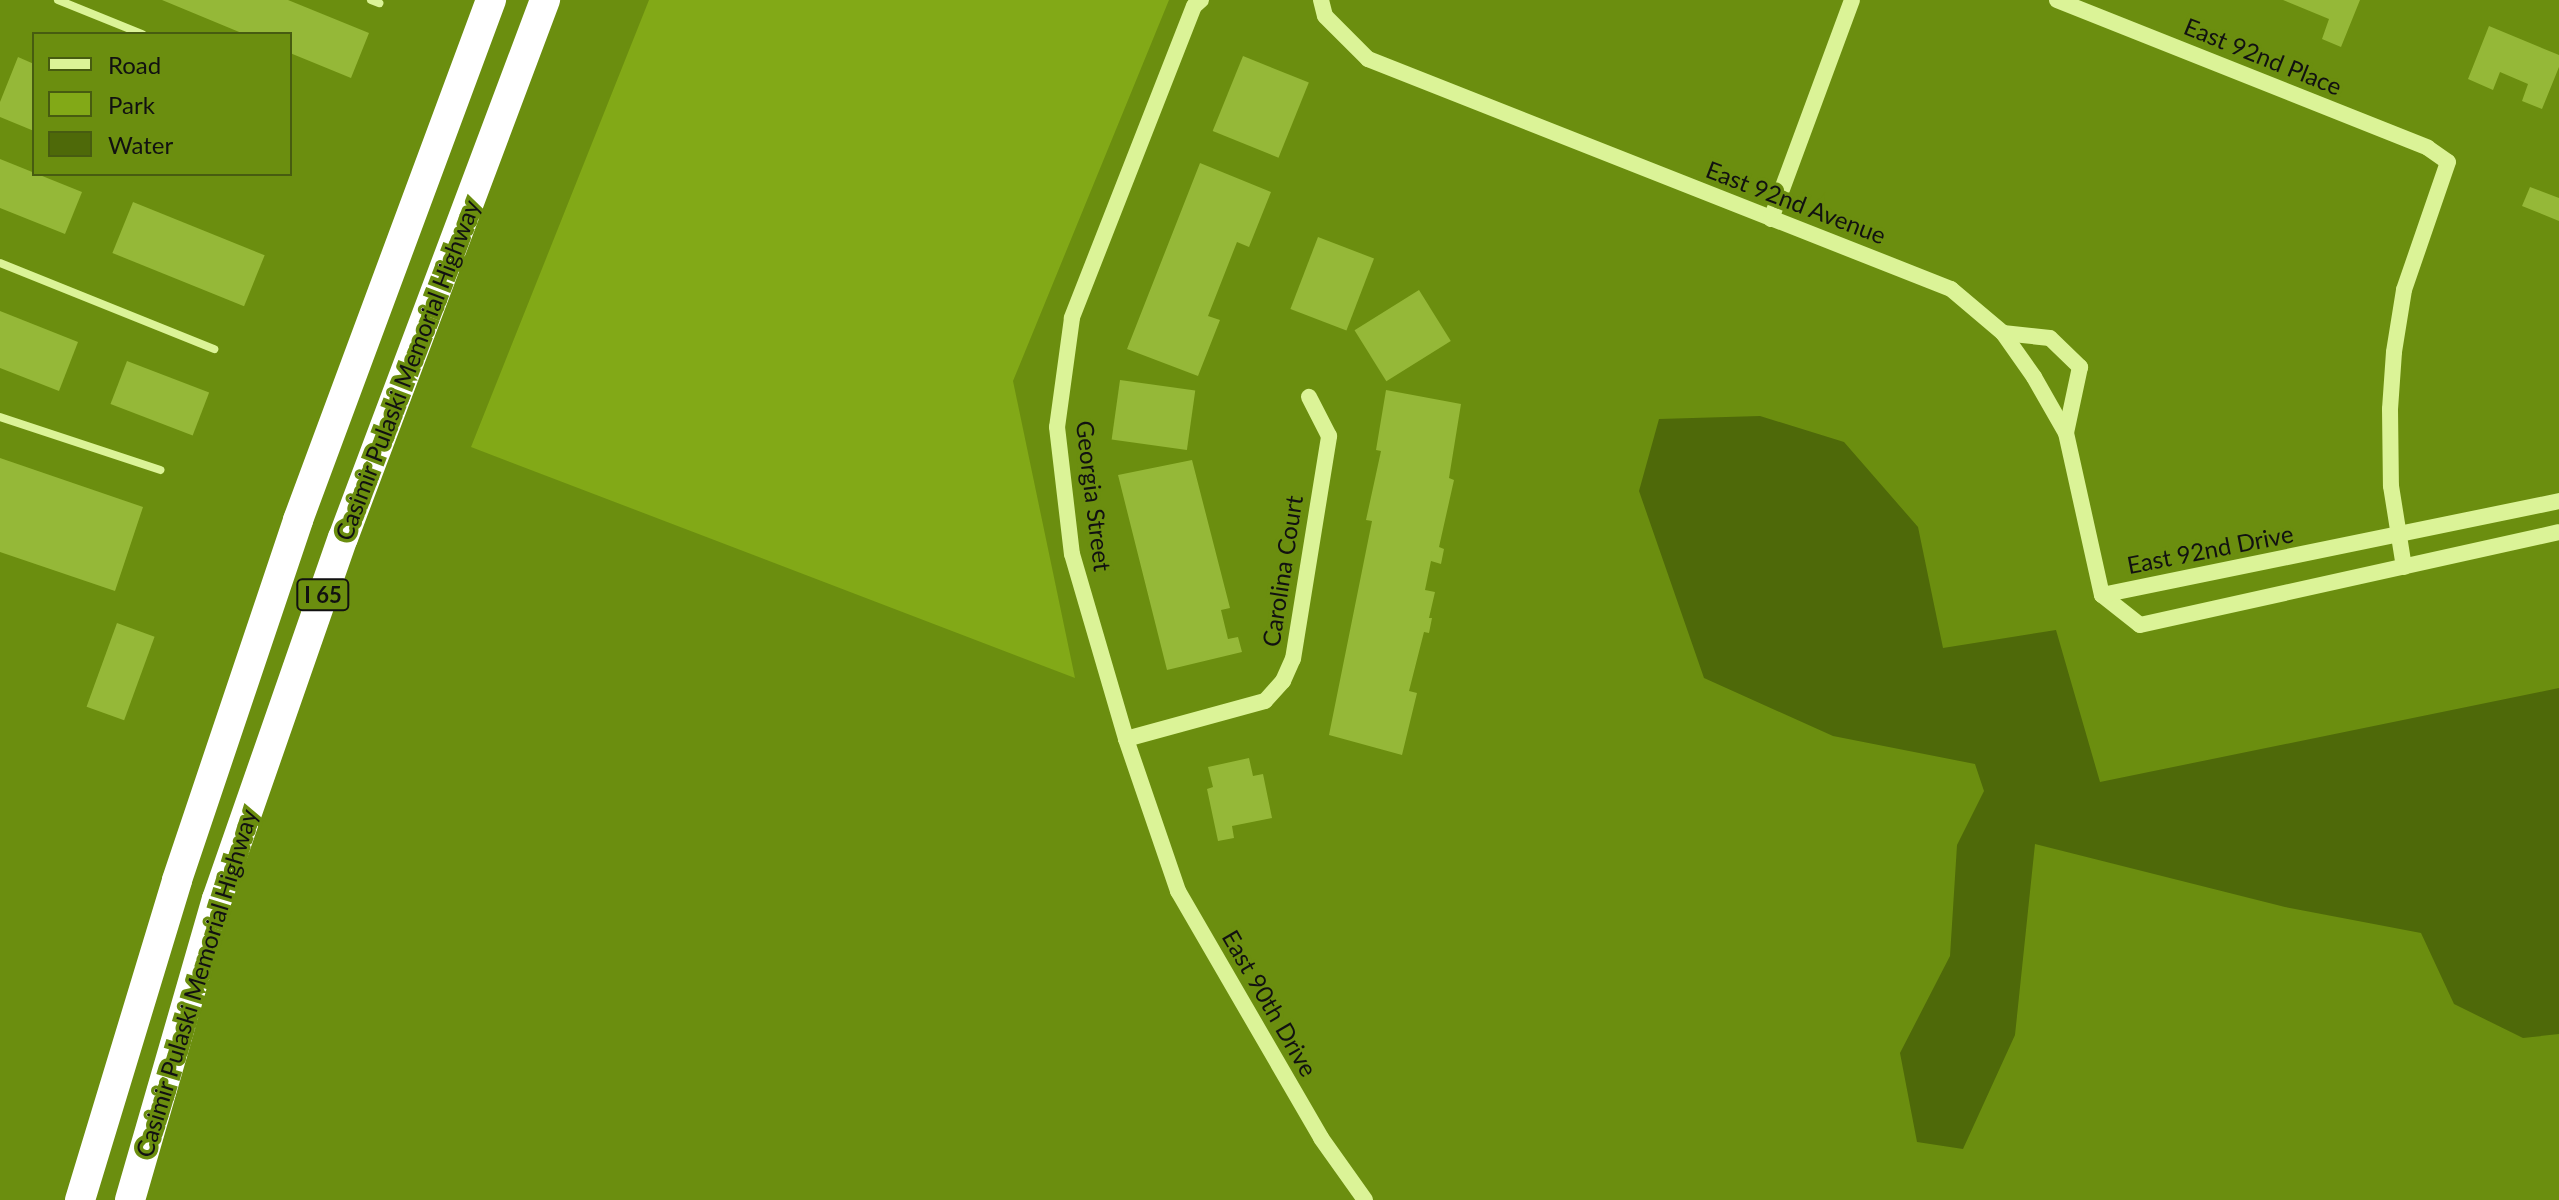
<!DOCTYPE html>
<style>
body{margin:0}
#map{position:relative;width:2559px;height:1200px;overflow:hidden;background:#6b8e0f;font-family:Lato,sans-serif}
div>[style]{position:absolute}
.green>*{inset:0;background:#82a917}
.water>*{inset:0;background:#4e6909}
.building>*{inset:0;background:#95b838;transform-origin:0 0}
.lane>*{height:8px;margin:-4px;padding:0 4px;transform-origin:4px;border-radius:4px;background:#dbf397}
.street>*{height:16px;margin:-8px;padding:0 8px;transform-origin:8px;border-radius:8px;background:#dbf397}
.highway>*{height:30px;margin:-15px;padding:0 15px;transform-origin:15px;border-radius:15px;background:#fff}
span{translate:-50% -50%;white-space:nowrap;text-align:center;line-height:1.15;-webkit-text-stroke:7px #6b8e0f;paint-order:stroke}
.shield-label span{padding:2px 6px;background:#6b8e0f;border:2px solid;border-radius:6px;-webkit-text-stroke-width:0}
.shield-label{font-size:22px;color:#111;font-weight:700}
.street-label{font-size:24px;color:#111}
.legend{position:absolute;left:32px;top:32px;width:260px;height:144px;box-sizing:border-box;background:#6b8e0f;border:2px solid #475c10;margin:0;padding:10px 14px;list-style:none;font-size:24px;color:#111}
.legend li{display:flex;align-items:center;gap:16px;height:40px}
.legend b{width:40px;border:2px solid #475c10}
</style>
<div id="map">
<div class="green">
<i style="clip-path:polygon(649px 0,1169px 0,1013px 381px,1075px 678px,471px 447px)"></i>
</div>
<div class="water">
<i style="clip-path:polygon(1760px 416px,1844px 442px,1918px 527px,1943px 648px,2056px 630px,2100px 782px,2559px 688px,2559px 1034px,2523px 1038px,2454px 1004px,2421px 933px,2285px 907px,2035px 844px,2015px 1035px,1963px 1149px,1917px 1142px,1900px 1053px,1950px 956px,1957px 845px,1984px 791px,1975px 764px,1833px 736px,1704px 678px,1639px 491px,1659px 419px)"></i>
</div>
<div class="building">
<i style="clip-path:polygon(162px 0,288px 0,369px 33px,351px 78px,290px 53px,290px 34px,244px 34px)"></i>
<i style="clip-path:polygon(2283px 0,2360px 0,2341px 47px,2322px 39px,2329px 19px)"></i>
<i style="clip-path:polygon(2489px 26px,2559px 55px,2559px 67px,2542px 109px,2522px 101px,2528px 84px,2500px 72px,2493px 90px,2468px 79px)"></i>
<i style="left:1243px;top:56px;width:71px;height:81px;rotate:22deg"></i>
<i style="clip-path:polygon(18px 57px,34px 64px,34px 131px,0 117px,0 102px)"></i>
<i style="clip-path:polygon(0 159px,82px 192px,65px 234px,0 208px)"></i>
<i style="clip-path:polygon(1200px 163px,1271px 192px,1249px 247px,1237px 242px,1208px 316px,1220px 320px,1198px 376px,1127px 349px)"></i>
<i style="clip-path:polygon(2530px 187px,2559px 198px,2559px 221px,2522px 206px)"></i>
<i style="left:133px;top:202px;width:142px;height:55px;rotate:22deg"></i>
<i style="left:1318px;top:237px;width:60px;height:77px;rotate:21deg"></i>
<i style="left:1419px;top:290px;width:60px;height:76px;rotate:58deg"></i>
<i style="clip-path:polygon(0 311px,78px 342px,59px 391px,0 368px)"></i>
<i style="left:127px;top:361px;width:88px;height:46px;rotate:21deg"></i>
<i style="left:1120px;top:380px;width:76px;height:60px;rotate:8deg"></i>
<i style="clip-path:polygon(1386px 390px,1461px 404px,1449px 478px,1454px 480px,1439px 547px,1444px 549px,1441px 564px,1431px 561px,1425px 590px,1435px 592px,1429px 618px,1432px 618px,1429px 633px,1424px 632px,1409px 691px,1417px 693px,1402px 755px,1329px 735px,1372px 521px,1366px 520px,1381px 451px,1376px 450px)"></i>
<i style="clip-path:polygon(0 458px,143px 507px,115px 591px,0 552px)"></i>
<i style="clip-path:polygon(1192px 460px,1230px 608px,1221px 610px,1228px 639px,1238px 637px,1242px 652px,1167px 670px,1118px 475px)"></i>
<i style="left:117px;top:623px;width:40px;height:89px;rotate:20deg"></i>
<i style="clip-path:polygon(1249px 758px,1253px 776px,1263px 774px,1272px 818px,1232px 826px,1234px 838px,1218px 841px,1207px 789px,1213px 787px,1208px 767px)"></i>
</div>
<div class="lane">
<i style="left:58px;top:0;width:91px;rotate:22deg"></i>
<i style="left:371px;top:0;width:9px;rotate:21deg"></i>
<i style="left:0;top:263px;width:231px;rotate:21.9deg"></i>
<i style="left:0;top:417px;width:169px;rotate:18.3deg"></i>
</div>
<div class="street">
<i style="left:1201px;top:0;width:9px;rotate:139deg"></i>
<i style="left:1194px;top:6px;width:335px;rotate:111.4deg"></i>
<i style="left:1072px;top:318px;width:110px;rotate:97.8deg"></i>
<i style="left:1057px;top:427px;width:128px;rotate:83.3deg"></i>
<i style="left:1072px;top:554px;width:193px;rotate:73.7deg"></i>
<i style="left:1126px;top:739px;width:161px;rotate:71.1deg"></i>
<i style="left:1178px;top:891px;width:285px;rotate:59.9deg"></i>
<i style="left:1321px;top:1138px;width:76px;rotate:54.6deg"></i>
<i style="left:1321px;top:0;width:16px;rotate:76deg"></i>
<i style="left:1325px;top:16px;width:61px;rotate:45deg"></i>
<i style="left:1368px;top:59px;width:627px;rotate:21.53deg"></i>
<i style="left:1951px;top:289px;width:68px;rotate:40.2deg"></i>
<i style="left:2003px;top:333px;width:54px;rotate:54.8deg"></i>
<i style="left:2034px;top:377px;width:64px;rotate:60.3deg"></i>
<i style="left:2066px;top:433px;width:166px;rotate:77.5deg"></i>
<i style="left:2057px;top:0;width:399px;rotate:21.7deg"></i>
<i style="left:2428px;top:148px;width:24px;rotate:35deg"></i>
<i style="left:2448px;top:162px;width:135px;rotate:109deg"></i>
<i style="left:2404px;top:290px;width:63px;rotate:99.2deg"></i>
<i style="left:2394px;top:352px;width:57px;rotate:94deg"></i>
<i style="left:2390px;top:409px;width:77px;rotate:89.3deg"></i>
<i style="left:2391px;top:486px;width:82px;rotate:80.9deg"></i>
<i style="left:1771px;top:219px;width:233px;rotate:-69.7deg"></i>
<i style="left:2003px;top:333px;width:47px;rotate:6.1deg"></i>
<i style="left:2050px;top:338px;width:42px;rotate:44deg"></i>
<i style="left:2080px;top:367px;width:67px;rotate:102deg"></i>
<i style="left:2102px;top:595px;width:48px;rotate:38.3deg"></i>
<i style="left:2140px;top:625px;width:429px;rotate:-12.5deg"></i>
<i style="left:2102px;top:595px;width:467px;rotate:-11.6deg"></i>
<i style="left:1126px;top:739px;width:144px;rotate:-15.3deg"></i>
<i style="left:1265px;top:701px;width:27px;rotate:-48deg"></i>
<i style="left:1283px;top:681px;width:24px;rotate:-66deg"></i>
<i style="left:1293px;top:659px;width:226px;rotate:-80.8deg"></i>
<i style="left:1329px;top:436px;width:44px;rotate:-117.1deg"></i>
</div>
<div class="highway">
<i style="left:80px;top:1200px;width:334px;rotate:-73.1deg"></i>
<i style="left:177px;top:880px;width:380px;rotate:-71.4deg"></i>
<i style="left:298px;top:520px;width:555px;rotate:-69.64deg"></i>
<i style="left:130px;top:1200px;width:313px;rotate:-73.9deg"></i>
<i style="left:217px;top:899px;width:382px;rotate:-70.8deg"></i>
<i style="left:343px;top:538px;width:575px;rotate:-69.42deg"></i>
</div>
<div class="shield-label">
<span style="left:323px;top:595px">I 65</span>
</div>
<div class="street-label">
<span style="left:2263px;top:56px;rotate:22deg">East 92nd Place</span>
<span style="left:1796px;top:202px;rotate:21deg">East 92nd Avenue</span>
<span style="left:407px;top:370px;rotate:-69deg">Casimir Pulaski Memorial Highway</span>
<span style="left:1094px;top:496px;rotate:83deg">Georgia Street</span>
<span style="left:2210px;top:549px;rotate:-11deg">East 92nd Drive</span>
<span style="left:1282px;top:571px;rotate:-81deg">Carolina Court</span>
<span style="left:196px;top:983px;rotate:-73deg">Casimir Pulaski Memorial Highway</span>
<span style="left:1270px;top:1003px;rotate:60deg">East 90th Drive</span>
</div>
<ul class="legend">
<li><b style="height:10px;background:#dbf397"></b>Road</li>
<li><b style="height:22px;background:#82a917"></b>Park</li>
<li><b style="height:22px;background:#4e6909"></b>Water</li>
</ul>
</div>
